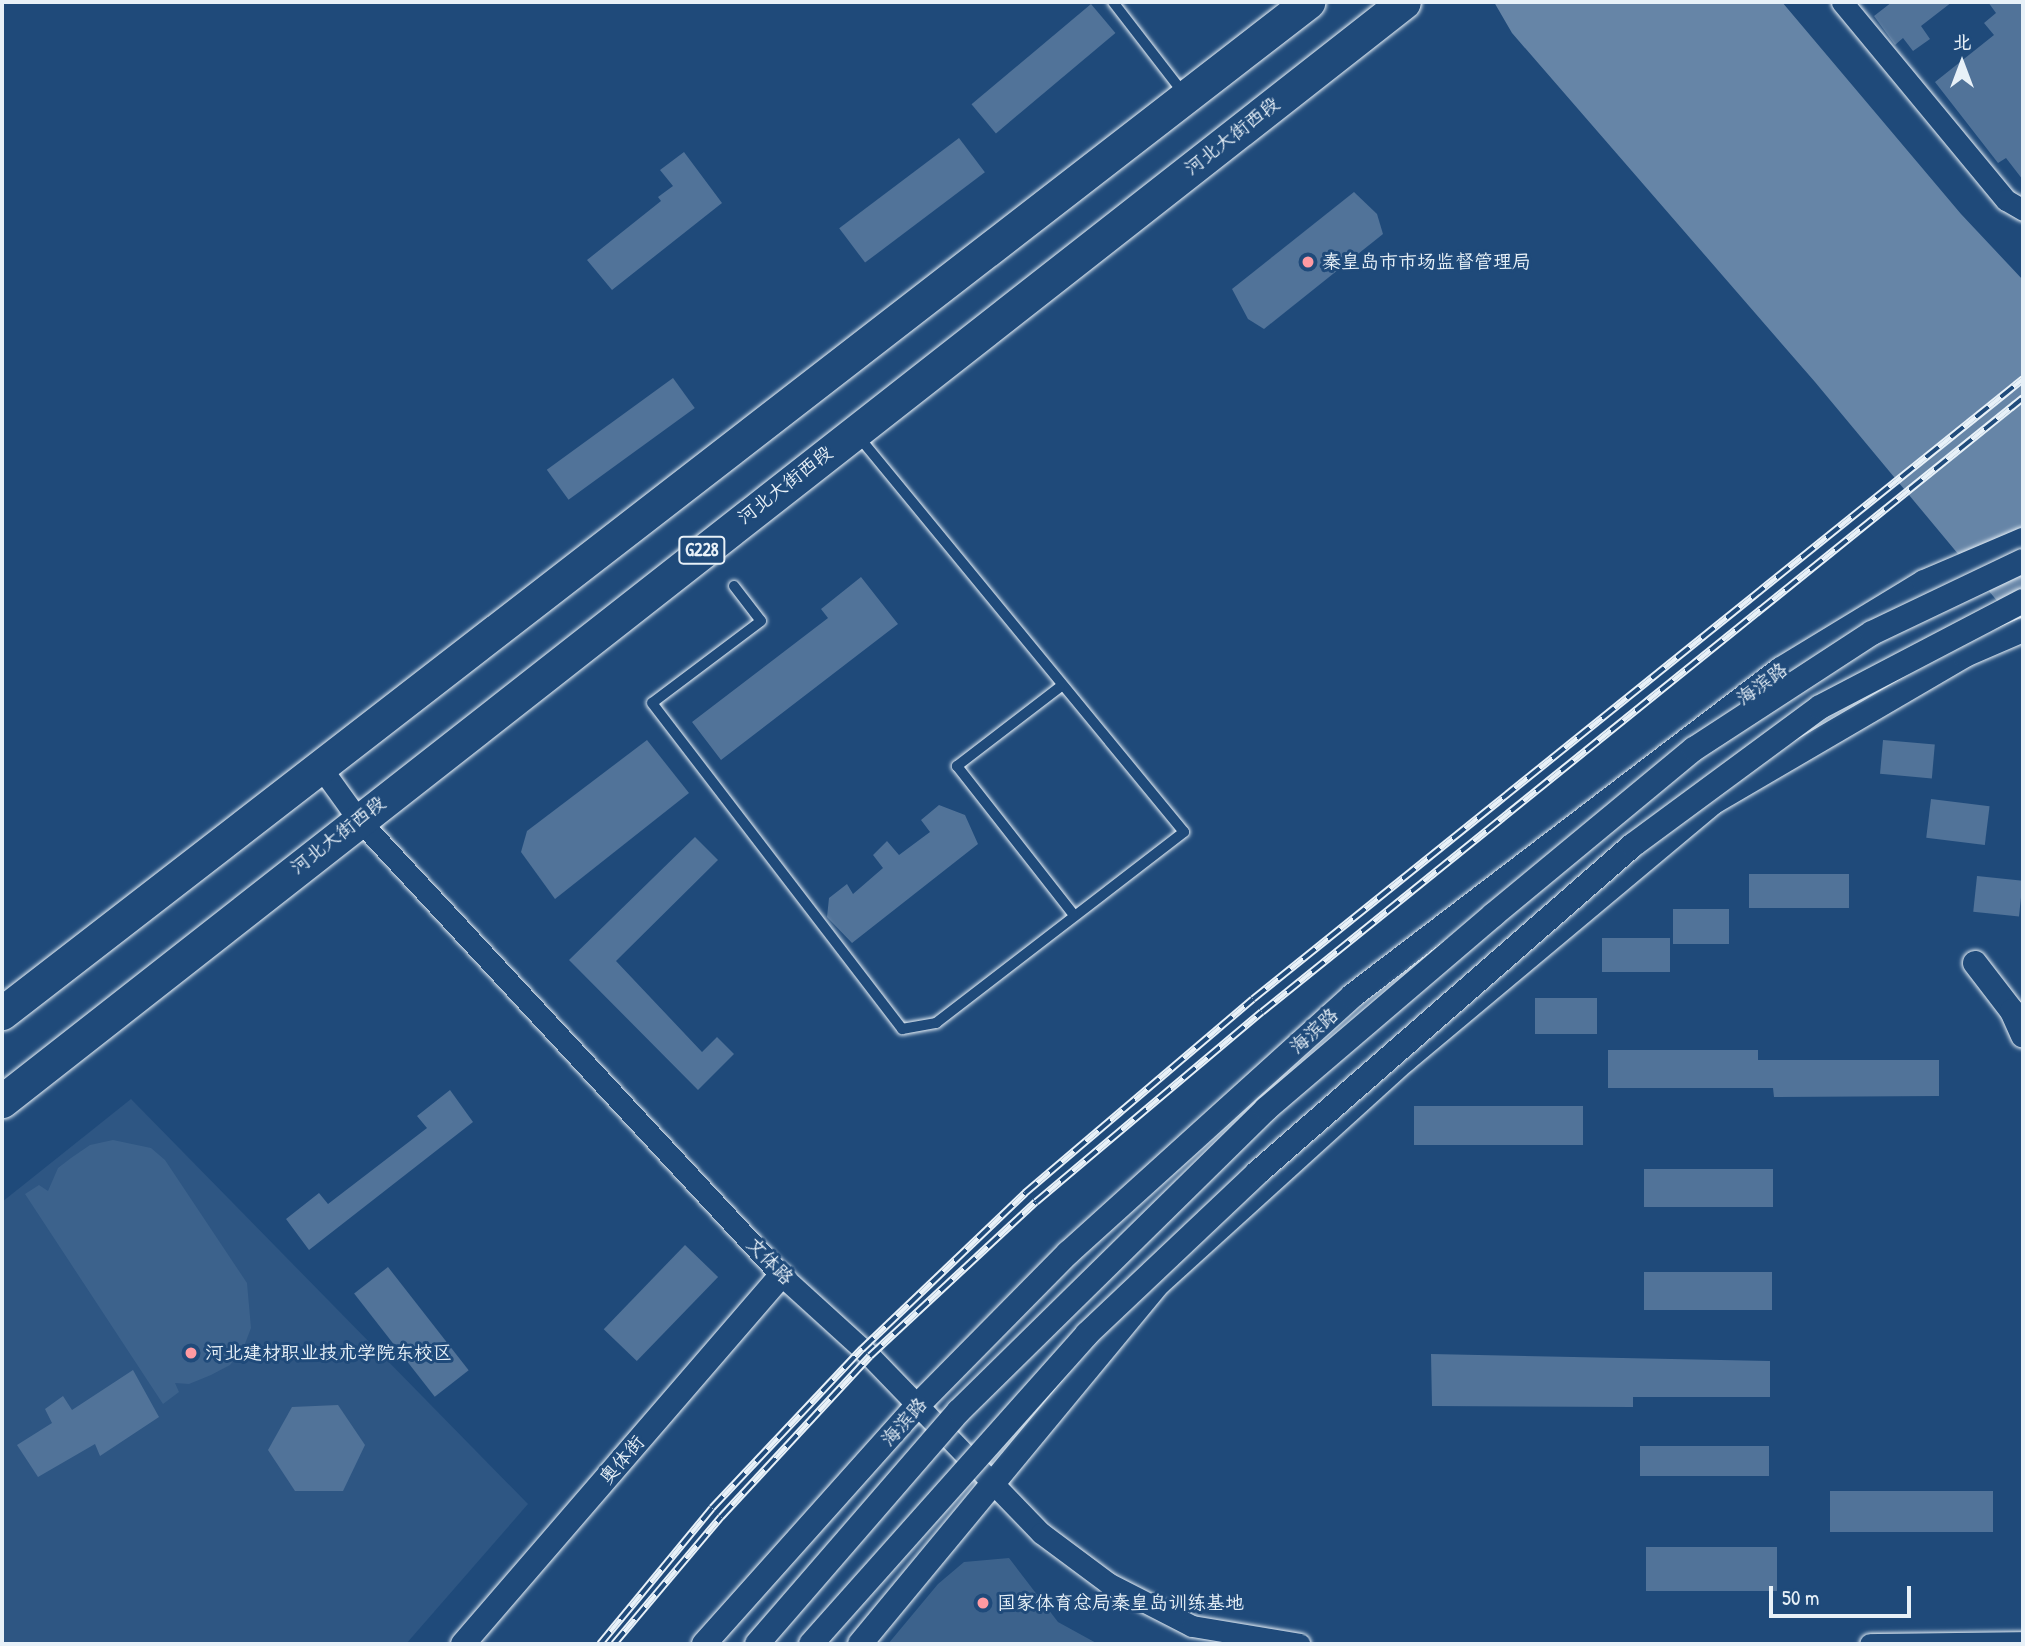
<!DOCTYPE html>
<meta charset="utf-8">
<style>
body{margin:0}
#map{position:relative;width:2025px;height:1646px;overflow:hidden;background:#1f4a7a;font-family:"Patrick Hand","LXGW WenKai TC",sans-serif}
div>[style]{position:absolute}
.built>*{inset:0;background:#2e5683}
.green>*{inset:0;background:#3c628c}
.water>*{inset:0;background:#6685a7}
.building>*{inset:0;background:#517399;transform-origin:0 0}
.roads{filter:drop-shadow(0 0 2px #e8f1f8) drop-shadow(0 0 2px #e8f1f8)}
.service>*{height:10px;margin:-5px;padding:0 5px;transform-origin:5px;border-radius:5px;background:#1f4a7a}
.minor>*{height:21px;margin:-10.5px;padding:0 10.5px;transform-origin:10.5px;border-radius:10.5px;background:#1f4a7a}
.tertiary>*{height:24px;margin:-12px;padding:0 12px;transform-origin:12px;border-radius:12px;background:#1f4a7a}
.trunk>*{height:33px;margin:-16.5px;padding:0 16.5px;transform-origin:16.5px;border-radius:16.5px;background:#1f4a7a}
.rail>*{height:8px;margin-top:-4px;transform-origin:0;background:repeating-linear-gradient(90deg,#1f4a7a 0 16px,#e8f1f8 0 32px);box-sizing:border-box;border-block:2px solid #e8f1f8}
.bridges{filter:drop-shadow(0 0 2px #e8f1f8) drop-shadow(0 0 2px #e8f1f8)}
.tertiary-bridge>*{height:24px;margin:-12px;padding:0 12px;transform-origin:12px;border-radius:12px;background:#1f4a7a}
.dots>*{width:19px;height:19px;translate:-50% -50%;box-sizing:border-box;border:4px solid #1f4a7a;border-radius:50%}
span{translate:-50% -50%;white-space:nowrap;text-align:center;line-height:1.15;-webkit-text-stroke:6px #1f4a7a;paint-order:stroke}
.shield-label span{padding:2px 5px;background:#1f4a7a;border:2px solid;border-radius:5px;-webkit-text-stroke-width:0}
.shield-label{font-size:18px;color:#e8f1f8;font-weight:700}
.street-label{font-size:19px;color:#e8f1f8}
.poi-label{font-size:19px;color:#e8f1f8}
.left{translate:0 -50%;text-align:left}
.frame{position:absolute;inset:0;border:4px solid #e8f1f8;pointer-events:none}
.north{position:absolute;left:1927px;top:28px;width:70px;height:70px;-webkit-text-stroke:5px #1f4a7a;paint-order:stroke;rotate:0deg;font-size:19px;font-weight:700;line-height:28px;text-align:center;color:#e8f1f8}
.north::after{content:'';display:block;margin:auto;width:24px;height:32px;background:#e8f1f8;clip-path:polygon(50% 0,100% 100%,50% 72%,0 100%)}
.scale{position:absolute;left:1769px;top:1586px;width:142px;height:32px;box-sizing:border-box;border:4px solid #e8f1f8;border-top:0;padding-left:9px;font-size:21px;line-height:24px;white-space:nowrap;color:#e8f1f8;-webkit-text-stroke:5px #1f4a7a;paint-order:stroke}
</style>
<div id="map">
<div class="built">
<i style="clip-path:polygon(131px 1099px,528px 1504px,406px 1644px,2px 1644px,2px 1202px)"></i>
</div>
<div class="green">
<i style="clip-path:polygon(113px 1140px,151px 1148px,165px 1160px,247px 1283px,251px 1328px,243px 1349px,230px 1365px,211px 1375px,189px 1384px,175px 1383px,179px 1392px,163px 1404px,25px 1194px,39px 1185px,48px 1191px,58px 1168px,71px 1158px,90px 1145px)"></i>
<i style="clip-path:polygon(1009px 1558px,1058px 1622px,1098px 1644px,888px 1644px,938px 1584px,964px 1562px)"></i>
</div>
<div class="water">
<i style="clip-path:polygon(1494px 2px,1782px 2px,1961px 214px,2023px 280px,2023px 632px,1815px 382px,1512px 33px)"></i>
</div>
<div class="building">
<i style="clip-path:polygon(1892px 2px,1952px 2px,1921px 26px,1930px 39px,1913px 51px,1903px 38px,1895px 45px,1874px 16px)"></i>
<i style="clip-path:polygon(1988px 2px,2023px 2px,2023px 180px,2006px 158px,1998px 163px,1935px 82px,1994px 35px,1984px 23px,1996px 13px)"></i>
<i style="left:1091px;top:4px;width:38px;height:156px;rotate:50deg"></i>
<i style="left:959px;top:138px;width:43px;height:150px;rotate:53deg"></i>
<i style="clip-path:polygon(684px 152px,722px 203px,612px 290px,587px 260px,661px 201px,658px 197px,673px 186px,660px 170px)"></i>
<i style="clip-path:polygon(1354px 192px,1377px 214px,1383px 234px,1264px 329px,1248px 319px,1232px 289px)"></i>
<i style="left:673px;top:378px;width:37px;height:156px;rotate:54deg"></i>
<i style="clip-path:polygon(861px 577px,898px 624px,721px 760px,692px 722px,828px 618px,821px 609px)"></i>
<i style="clip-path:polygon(647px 740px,689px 793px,555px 899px,521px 852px,527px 831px)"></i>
<i style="left:1883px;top:740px;width:52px;height:34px;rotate:5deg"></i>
<i style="left:1931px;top:799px;width:59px;height:39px;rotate:7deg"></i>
<i style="clip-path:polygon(939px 805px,965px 815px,978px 844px,852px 943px,827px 917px,829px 898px,847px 884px,853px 894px,883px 868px,873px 855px,887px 841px,899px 855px,930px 832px,921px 820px)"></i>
<i style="clip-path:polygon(695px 837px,718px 860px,616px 961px,702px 1052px,717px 1037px,734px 1054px,698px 1090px,569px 960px)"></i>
<i style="left:1749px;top:874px;width:100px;height:34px"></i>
<i style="left:1977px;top:876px;width:46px;height:36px;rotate:6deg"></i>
<i style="left:1673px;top:909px;width:56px;height:35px"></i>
<i style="left:1602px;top:938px;width:68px;height:34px"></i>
<i style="left:1535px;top:998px;width:62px;height:36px"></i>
<i style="clip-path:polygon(1608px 1050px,1758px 1050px,1758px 1060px,1939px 1060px,1939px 1096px,1774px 1097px,1773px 1088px,1608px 1088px)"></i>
<i style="clip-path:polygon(450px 1090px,473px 1122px,309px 1250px,286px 1219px,319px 1193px,328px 1204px,427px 1128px,417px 1116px)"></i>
<i style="left:1414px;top:1106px;width:169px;height:39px"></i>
<i style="left:1644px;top:1169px;width:129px;height:38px"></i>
<i style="left:685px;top:1245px;width:46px;height:117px;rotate:44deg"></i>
<i style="left:388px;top:1267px;width:131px;height:43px;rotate:52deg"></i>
<i style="left:1644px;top:1272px;width:128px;height:38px"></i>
<i style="clip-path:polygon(1431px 1354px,1770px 1361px,1770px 1397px,1633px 1397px,1633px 1407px,1432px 1406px)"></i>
<i style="clip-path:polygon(133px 1370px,159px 1417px,100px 1456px,95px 1444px,38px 1477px,17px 1445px,52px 1423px,45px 1409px,63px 1396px,72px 1410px)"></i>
<i style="clip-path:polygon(338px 1405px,365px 1445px,343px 1491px,295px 1491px,268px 1450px,292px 1407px)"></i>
<i style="left:1640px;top:1446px;width:129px;height:30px"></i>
<i style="left:1830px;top:1491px;width:163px;height:41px"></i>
<i style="left:1646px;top:1547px;width:131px;height:44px"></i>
</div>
<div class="roads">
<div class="service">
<i style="left:1113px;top:2px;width:116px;rotate:52.3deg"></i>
<i style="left:734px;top:586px;width:44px;rotate:52.4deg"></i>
<i style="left:761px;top:621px;width:136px;rotate:143deg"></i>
<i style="left:652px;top:703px;width:411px;rotate:52.5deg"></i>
<i style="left:902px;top:1029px;width:35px;rotate:-10deg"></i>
<i style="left:936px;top:1023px;width:313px;rotate:-37.6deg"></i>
<i style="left:1184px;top:832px;width:513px;rotate:-129.46deg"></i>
<i style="left:1060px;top:687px;width:130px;rotate:142.5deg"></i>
<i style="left:957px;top:766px;width:188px;rotate:51.9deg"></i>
</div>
<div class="minor">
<i style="left:1842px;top:2px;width:257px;rotate:50.4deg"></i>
<i style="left:2006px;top:200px;width:20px;rotate:30deg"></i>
<i style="left:319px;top:765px;width:67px;rotate:54.2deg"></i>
<i style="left:358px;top:819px;width:622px;rotate:47.15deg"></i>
<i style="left:781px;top:1275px;width:120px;rotate:42.3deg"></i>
<i style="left:870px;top:1356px;width:246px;rotate:46deg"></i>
<i style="left:1041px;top:1533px;width:84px;rotate:36.7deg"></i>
<i style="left:1108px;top:1583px;width:94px;rotate:27.1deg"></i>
<i style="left:1192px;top:1626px;width:109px;rotate:9.5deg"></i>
<i style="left:1870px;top:1644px;width:153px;rotate:-0.7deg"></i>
</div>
<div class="tertiary">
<i style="left:1975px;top:963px;width:61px;rotate:52.4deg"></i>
<i style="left:2012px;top:1011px;width:27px;rotate:66deg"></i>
<i style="left:463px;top:1644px;width:487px;rotate:-49.2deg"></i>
<i style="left:704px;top:1644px;width:321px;rotate:-48.2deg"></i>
<i style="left:918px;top:1405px;width:214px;rotate:-45.4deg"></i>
<i style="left:1068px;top:1253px;width:383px;rotate:-42.1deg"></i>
<i style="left:1352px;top:996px;width:539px;rotate:-37.32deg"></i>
<i style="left:1781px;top:669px;width:167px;rotate:-31.3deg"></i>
<i style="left:1924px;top:582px;width:108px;rotate:-23deg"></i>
<i style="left:860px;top:1644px;width:470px;rotate:-50.4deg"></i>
<i style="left:1160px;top:1282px;width:331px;rotate:-42.2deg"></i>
<i style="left:1405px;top:1060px;width:400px;rotate:-39.9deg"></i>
<i style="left:1712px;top:803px;width:293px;rotate:-30.3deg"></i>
<i style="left:1965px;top:655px;width:63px;rotate:-23.3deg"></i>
</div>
<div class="trunk">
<i style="left:2px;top:1013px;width:1652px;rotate:-37.74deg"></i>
<i style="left:2px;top:1101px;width:1781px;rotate:-38.09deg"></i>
</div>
</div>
<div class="rail">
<i style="left:600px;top:1644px;width:176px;rotate:-50.5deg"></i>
<i style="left:712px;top:1508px;width:219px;rotate:-46.7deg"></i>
<i style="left:862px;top:1349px;width:226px;rotate:-43.7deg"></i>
<i style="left:1025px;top:1193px;width:299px;rotate:-40.4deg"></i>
<i style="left:1253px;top:999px;width:989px;rotate:-38.84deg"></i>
<i style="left:614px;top:1644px;width:166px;rotate:-49.9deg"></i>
<i style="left:721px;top:1517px;width:219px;rotate:-47.2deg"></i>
<i style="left:870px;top:1356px;width:226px;rotate:-42.9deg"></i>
<i style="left:1036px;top:1202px;width:295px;rotate:-40.1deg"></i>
<i style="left:1262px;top:1012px;width:978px;rotate:-38.9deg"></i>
</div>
<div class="bridges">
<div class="tertiary-bridge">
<i style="left:757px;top:1644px;width:308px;rotate:-49.1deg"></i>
<i style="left:959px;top:1411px;width:431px;rotate:-44.5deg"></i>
<i style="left:1266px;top:1109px;width:299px;rotate:-40.5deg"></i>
<i style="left:1493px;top:915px;width:261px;rotate:-39.6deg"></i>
<i style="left:1694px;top:749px;width:212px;rotate:-33.1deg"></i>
<i style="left:1872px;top:633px;width:167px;rotate:-25.5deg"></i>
<i style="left:811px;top:1644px;width:415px;rotate:-48.3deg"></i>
<i style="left:1087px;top:1334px;width:234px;rotate:-43.4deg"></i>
<i style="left:1257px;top:1173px;width:499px;rotate:-41.1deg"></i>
<i style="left:1633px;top:845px;width:232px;rotate:-36.4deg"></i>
<i style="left:1820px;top:707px;width:229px;rotate:-27.6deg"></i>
</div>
</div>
<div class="dots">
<i style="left:1308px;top:262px;background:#ff9aa2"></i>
<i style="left:191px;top:1353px;background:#ff9aa2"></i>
<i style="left:983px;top:1603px;background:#ff9aa2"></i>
</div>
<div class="shield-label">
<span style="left:702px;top:550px">G228</span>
</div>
<div class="street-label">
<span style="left:1232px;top:136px;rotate:-38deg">河北大街西段</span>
<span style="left:785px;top:485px;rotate:-38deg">河北大街西段</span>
<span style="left:1762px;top:684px;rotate:-36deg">海滨路</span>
<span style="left:338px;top:835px;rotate:-38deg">河北大街西段</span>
<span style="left:1314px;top:1031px;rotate:-42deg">海滨路</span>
<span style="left:770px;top:1261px;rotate:46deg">文体路</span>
<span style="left:904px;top:1422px;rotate:-48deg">海滨路</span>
<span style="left:622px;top:1460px;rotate:-49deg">奥体街</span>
</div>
<div class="poi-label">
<span class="left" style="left:1322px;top:262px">秦皇岛市市场监督管理局</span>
<span class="left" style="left:205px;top:1353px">河北建材职业技术学院东校区</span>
<span class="left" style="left:997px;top:1603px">国家体育总局秦皇岛训练基地</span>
</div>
<div class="frame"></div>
<div class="north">北</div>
<div class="scale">50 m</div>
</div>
